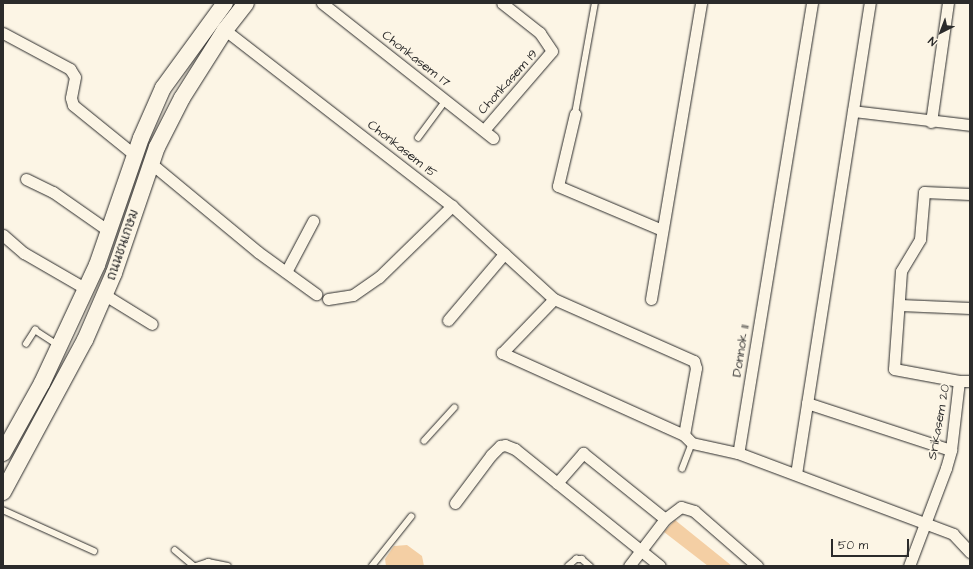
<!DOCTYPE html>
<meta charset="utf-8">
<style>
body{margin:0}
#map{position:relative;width:973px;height:569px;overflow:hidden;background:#fcf5e5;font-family:"Architects Daughter","Playpen Sans Thai",sans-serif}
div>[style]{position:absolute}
.building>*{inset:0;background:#f4cfa4}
.roads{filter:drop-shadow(0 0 1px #2b2b2b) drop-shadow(0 0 1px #2b2b2b)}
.service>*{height:5.5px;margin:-2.75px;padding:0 2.75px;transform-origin:2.75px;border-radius:2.75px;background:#fcf5e5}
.minor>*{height:11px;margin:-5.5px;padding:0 5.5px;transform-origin:5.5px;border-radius:5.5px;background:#fcf5e5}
.secondary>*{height:16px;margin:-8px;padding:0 8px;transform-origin:8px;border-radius:8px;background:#fcf5e5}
span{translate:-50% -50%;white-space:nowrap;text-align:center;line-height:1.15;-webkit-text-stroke:3.5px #fcf5e5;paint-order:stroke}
.street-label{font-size:13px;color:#2b2b2b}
.frame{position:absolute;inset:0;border:4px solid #2b2b2b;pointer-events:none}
.north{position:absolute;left:921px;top:12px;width:40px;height:40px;-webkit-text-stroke:3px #fcf5e5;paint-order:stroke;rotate:222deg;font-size:11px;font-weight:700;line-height:16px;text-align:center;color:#2b2b2b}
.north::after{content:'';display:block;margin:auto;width:14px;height:18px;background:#2b2b2b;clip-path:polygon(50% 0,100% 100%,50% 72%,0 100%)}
.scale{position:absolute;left:831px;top:539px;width:78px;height:18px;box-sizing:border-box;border:2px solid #2b2b2b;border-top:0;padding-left:5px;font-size:12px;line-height:14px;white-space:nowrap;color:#2b2b2b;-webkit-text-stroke:3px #fcf5e5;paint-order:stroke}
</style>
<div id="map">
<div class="building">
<i style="clip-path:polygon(675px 520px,732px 566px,708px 566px,664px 532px)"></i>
<i style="clip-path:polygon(407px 545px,422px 556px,424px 566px,386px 566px,385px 559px,394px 546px)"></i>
</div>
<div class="roads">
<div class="service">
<i style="left:575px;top:114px;width:113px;rotate:-79.8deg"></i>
<i style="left:418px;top:138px;width:47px;rotate:-53.6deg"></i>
<i style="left:26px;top:344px;width:17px;rotate:-57deg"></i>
<i style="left:35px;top:330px;width:27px;rotate:33deg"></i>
<i style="left:424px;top:441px;width:45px;rotate:-47.7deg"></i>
<i style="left:682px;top:469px;width:28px;rotate:-69deg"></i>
<i style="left:3px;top:510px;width:100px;rotate:24.3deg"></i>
<i style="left:175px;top:550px;width:25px;rotate:40deg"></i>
<i style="left:196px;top:566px;width:13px;rotate:-18deg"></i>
<i style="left:208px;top:562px;width:20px;rotate:11deg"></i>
<i style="left:372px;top:566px;width:63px;rotate:-51.5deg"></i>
<i style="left:568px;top:566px;width:11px;rotate:-41deg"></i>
<i style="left:576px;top:559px;width:6px"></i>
<i style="left:582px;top:559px;width:11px;rotate:41deg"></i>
</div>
<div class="minor">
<i style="left:322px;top:3px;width:218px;rotate:38.3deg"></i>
<i style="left:812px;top:3px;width:456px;rotate:99.3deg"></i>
<i style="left:738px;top:453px;width:230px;rotate:20.6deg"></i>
<i style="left:953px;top:534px;width:25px;rotate:47deg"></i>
<i style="left:225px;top:30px;width:287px;rotate:37.8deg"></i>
<i style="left:452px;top:206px;width:138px;rotate:42.4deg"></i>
<i style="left:3px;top:33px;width:76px;rotate:28.2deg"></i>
<i style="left:70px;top:69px;width:9px;rotate:58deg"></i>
<i style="left:75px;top:77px;width:21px;rotate:101deg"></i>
<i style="left:71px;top:98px;width:7px;rotate:74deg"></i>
<i style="left:73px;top:105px;width:81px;rotate:39deg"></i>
<i style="left:853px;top:111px;width:118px;rotate:6.8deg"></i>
<i style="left:575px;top:114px;width:74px;rotate:103.3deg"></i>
<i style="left:558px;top:186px;width:113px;rotate:22.9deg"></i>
<i style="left:931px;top:122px;width:120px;rotate:-81.9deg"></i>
<i style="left:484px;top:130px;width:104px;rotate:-49.3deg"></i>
<i style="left:552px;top:51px;width:22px;rotate:-124deg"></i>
<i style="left:540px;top:33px;width:48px;rotate:-141.7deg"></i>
<i style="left:153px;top:165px;width:136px;rotate:39.6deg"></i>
<i style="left:258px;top:252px;width:72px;rotate:35.9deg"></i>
<i style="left:26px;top:179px;width:30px;rotate:26deg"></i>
<i style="left:53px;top:192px;width:68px;rotate:34.9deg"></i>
<i style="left:3px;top:235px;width:28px;rotate:41deg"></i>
<i style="left:24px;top:253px;width:72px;rotate:30.1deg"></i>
<i style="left:286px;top:272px;width:58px;rotate:-62.1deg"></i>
<i style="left:105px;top:295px;width:55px;rotate:31.7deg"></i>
<i style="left:328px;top:299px;width:25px;rotate:-9deg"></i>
<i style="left:353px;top:295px;width:32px;rotate:-35deg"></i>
<i style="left:379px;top:277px;width:102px;rotate:-44.2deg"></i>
<i style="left:554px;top:299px;width:153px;rotate:23.9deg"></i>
<i style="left:694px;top:361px;width:7px;rotate:74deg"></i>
<i style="left:696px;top:368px;width:68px;rotate:100.2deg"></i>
<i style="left:684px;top:435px;width:200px;rotate:-155.7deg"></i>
<i style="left:502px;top:353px;width:75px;rotate:-46.1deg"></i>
<i style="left:651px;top:299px;width:300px;rotate:-80.4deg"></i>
<i style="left:900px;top:305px;width:70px;rotate:2.5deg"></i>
<i style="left:448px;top:320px;width:87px;rotate:-49.7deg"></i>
<i style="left:959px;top:381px;width:66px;rotate:-169.5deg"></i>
<i style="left:894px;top:369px;width:98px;rotate:-85.9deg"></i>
<i style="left:901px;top:271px;width:37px;rotate:-59deg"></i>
<i style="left:920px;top:239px;width:47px;rotate:-85.1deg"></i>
<i style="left:924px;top:192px;width:46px;rotate:2.5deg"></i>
<i style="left:807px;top:403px;width:151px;rotate:18.1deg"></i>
<i style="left:684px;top:435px;width:11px;rotate:45deg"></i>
<i style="left:692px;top:443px;width:47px;rotate:12.3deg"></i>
<i style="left:796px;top:474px;width:477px;rotate:-81.1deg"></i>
<i style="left:557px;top:483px;width:40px;rotate:-49deg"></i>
<i style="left:583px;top:453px;width:105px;rotate:38.8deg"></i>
<i style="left:455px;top:503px;width:60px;rotate:-53.1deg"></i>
<i style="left:491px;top:455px;width:13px;rotate:-45deg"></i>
<i style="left:500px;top:446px;width:5px;rotate:-11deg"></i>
<i style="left:505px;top:445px;width:11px;rotate:22deg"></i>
<i style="left:515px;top:449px;width:186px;rotate:38.9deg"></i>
<i style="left:629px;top:566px;width:59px;rotate:-52.5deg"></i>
<i style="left:665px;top:519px;width:20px;rotate:-37deg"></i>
<i style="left:681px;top:507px;width:14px;rotate:17deg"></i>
<i style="left:694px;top:511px;width:84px;rotate:41.1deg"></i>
<i style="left:909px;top:566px;width:105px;rotate:-69.3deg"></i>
<i style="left:946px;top:468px;width:19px;rotate:-74deg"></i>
<i style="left:951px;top:450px;width:69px;rotate:-83.4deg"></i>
<i style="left:959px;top:381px;width:11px"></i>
</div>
<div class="secondary">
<i style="left:3px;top:453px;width:80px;rotate:-60.9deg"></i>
<i style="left:42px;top:383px;width:130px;rotate:-65deg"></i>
<i style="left:97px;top:265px;width:134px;rotate:-70.9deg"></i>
<i style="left:141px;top:138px;width:55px;rotate:-66.3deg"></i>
<i style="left:163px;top:88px;width:105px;rotate:-53.9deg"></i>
<i style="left:3px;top:492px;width:173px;rotate:-61.7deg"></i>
<i style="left:85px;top:340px;width:73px;rotate:-66.6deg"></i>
<i style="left:114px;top:273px;width:133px;rotate:-71.2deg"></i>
<i style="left:157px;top:147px;width:55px;rotate:-63deg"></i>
<i style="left:182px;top:98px;width:80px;rotate:-57.7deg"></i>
<i style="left:225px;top:30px;width:34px;rotate:-52deg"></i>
</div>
</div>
<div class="street-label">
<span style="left:416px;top:59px;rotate:38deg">Chonkasem 17</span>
<span style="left:508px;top:82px;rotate:-48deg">Chonkasem 19</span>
<span style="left:402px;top:149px;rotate:38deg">Chonkasem 15</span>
<span style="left:123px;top:245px;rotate:-71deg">ถนนชนเกษม</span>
<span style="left:741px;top:351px;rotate:-81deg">Donnok 11</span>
<span style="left:939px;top:422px;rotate:-80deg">Srikasem 20</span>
</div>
<div class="frame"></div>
<div class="north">N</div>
<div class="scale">50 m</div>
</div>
